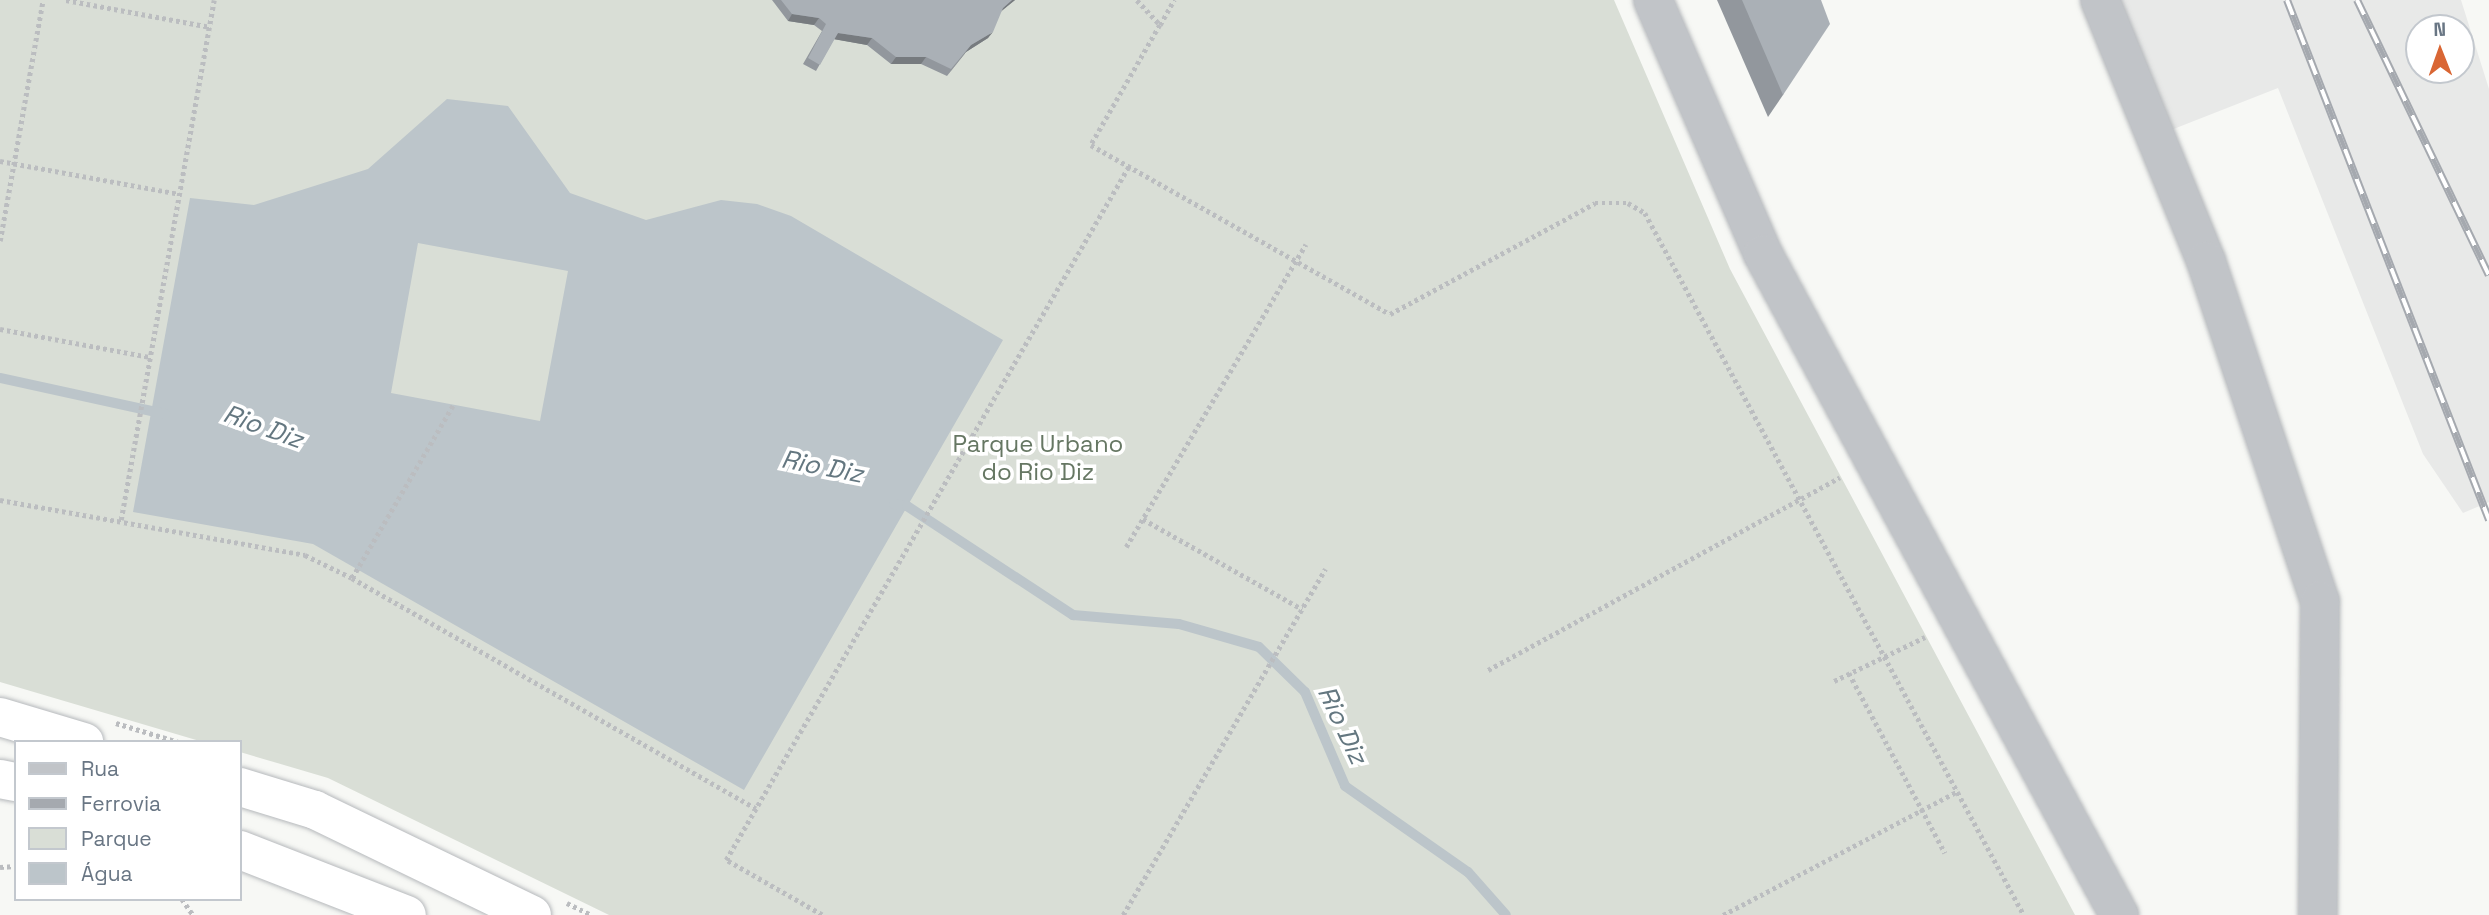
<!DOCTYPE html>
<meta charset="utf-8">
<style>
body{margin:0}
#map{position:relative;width:2489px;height:915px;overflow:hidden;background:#f7f8f5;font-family:"Space Grotesk",sans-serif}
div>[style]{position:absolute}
.built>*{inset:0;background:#e8e9e8}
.green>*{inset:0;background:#d9ded6}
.water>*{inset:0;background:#bcc5ca}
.stream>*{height:10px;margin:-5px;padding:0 5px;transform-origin:5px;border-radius:5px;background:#bcc5ca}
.path>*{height:4.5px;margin-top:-2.25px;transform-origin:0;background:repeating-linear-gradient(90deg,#bbbdc0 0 3.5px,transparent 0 7px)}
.roads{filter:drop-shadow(0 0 2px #b6b9bc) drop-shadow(0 0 2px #b6b9bc)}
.minor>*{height:38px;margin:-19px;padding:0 19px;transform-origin:19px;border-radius:19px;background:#c1c4c8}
.highway>*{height:38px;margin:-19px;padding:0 19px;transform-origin:19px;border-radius:19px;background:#fff}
.rail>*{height:8px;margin-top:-4px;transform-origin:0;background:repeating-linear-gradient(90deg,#fff 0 16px,#a5a9af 0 32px);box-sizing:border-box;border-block:2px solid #a5a9af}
.wall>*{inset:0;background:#92979d}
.shaded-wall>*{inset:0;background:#777b7f}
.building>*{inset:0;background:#aab0b6}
span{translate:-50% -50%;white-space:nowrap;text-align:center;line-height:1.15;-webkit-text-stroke:7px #fff;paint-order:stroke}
.park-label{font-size:24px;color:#667763}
.water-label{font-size:26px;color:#647780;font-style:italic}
.legend{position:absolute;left:14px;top:740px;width:228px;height:161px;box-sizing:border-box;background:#fff;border:2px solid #c3c8ce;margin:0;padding:9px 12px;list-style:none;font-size:21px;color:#697684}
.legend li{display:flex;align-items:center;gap:14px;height:35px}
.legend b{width:35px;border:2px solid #c3c8ce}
.north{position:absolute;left:2405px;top:14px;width:70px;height:70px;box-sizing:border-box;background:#fff;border:2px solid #c3c8ce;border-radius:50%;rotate:359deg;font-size:19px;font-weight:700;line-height:28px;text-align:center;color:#697684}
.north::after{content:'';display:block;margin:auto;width:24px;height:32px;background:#d96634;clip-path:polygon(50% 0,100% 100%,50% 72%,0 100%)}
</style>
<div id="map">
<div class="built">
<i style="clip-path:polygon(evenodd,2119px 0,2461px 0,2489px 89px,2489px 502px,2463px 513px,2423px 454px,2278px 88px,2171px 130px,2119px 0,2419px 28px,2461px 28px,2461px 70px,2419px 70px,2419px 28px)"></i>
</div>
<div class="green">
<i style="clip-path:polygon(0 0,1614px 0,1730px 269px,2075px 915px,609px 915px,328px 778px,240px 752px,240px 742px,203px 742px,0 682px)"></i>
</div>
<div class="water">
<i style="clip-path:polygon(evenodd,447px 99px,508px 106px,570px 193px,646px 220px,721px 200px,757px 204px,791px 216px,1003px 340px,744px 790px,313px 544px,133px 512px,190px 198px,254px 205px,368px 169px,447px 99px,418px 243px,568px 271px,540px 421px,391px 393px,418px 243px)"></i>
</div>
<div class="stream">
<i style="left:0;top:378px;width:169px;rotate:12.3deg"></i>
<i style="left:894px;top:504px;width:13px;rotate:9deg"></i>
<i style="left:907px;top:506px;width:199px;rotate:33.3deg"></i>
<i style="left:1073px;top:615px;width:106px;rotate:4.9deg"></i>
<i style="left:1179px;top:624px;width:83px;rotate:16deg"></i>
<i style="left:1259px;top:647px;width:64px;rotate:44.4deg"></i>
<i style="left:1305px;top:692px;width:102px;rotate:66.9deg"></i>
<i style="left:1345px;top:786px;width:150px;rotate:35deg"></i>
<i style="left:1468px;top:872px;width:57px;rotate:48.5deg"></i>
</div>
<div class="path">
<i style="left:66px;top:0;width:147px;rotate:10.6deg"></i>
<i style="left:1137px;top:0;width:34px;rotate:47deg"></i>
<i style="left:1160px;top:25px;width:138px;rotate:119.9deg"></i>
<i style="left:1091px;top:145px;width:343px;rotate:29.5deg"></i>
<i style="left:1390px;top:314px;width:233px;rotate:-28.4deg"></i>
<i style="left:1595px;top:203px;width:33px"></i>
<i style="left:1628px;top:203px;width:20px;rotate:30deg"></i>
<i style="left:1645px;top:213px;width:798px;rotate:61.64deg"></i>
<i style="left:1160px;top:25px;width:29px;rotate:-61deg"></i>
<i style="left:0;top:161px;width:182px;rotate:10.4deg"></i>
<i style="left:0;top:241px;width:245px;rotate:-79.9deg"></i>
<i style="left:0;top:329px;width:153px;rotate:10.6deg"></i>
<i style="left:0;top:500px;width:310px;rotate:10.2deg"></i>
<i style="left:305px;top:555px;width:52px;rotate:26.1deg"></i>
<i style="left:352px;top:578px;width:465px;rotate:29.7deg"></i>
<i style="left:1143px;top:519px;width:183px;rotate:29.5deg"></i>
<i style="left:121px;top:520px;width:528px;rotate:-79.86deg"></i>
<i style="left:1126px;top:547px;width:352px;rotate:-59.3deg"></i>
<i style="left:352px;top:578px;width:200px;rotate:-59.7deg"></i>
<i style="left:1488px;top:670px;width:401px;rotate:-28.7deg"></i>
<i style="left:1849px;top:673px;width:204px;rotate:61.9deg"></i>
<i style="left:1834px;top:681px;width:101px;rotate:-25.8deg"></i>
<i style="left:116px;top:723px;width:65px;rotate:17deg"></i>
<i style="left:0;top:867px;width:16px;rotate:-4deg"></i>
<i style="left:182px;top:899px;width:19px;rotate:55deg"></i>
<i style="left:567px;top:903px;width:28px;rotate:26deg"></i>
<i style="left:822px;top:915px;width:111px;rotate:-150.2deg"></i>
<i style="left:726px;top:860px;width:803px;rotate:-59.86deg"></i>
<i style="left:1123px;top:915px;width:401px;rotate:-59.7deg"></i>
<i style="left:1723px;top:915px;width:266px;rotate:-27.8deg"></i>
</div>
<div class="roads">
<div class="minor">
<i style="left:1653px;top:0;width:277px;rotate:66.6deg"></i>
<i style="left:1763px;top:254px;width:751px;rotate:61.69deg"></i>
<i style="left:2100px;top:0;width:282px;rotate:67.9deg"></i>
<i style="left:2206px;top:261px;width:359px;rotate:71.5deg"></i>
<i style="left:2320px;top:601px;width:314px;rotate:90.4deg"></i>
</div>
<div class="highway">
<i style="left:0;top:717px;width:88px;rotate:16.6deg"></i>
<i style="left:0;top:779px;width:16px;rotate:11deg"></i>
<i style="left:240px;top:787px;width:78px;rotate:17deg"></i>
<i style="left:315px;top:810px;width:241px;rotate:25.8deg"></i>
<i style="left:240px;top:850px;width:179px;rotate:21.3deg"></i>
</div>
</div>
<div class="rail">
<i style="left:2287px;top:0;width:558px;rotate:68.77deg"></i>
<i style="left:2357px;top:0;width:305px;rotate:64.4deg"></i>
</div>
<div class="wall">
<i style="clip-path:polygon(772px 0,1015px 0,1001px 11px,988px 38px,966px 52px,947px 76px,921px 64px,891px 64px,867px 45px,834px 39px,816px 71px,803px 64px,822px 31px,814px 25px,788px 21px)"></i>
<i style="clip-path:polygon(1717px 0,1821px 0,1783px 95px,1768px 117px)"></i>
</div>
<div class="shaded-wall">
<i style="clip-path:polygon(1012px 0,1015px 0,998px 14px,1003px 8px)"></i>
<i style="clip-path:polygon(792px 14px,819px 18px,814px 25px,788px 21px)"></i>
<i style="clip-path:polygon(993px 32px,988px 38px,966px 52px,947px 76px,971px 45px)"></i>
<i style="clip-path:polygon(838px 33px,872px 38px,867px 45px,833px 39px)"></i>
<i style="clip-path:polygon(896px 57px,926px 57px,921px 64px,891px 64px)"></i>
</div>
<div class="building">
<i style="clip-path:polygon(781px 0,1012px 0,1003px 8px,993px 32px,971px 45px,951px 69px,926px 57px,896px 57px,872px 38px,838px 33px,820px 65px,808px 58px,826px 24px,819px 18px,792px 14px)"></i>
<i style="clip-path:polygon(1742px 0,1821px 0,1830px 24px,1783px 95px)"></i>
</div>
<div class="park-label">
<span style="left:1038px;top:458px">Parque Urbano<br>do Rio Diz</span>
</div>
<div class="water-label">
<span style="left:263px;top:427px;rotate:20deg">Rio Diz</span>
<span style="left:822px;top:467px;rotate:11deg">Rio Diz</span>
<span style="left:1342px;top:725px;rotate:65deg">Rio Diz</span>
</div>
<ul class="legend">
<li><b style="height:9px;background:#c1c4c8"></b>Rua</li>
<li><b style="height:9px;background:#a5a9af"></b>Ferrovia</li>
<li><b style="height:19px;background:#d9ded6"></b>Parque</li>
<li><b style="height:19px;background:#bcc5ca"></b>Água</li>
</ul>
<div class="north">N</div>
</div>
